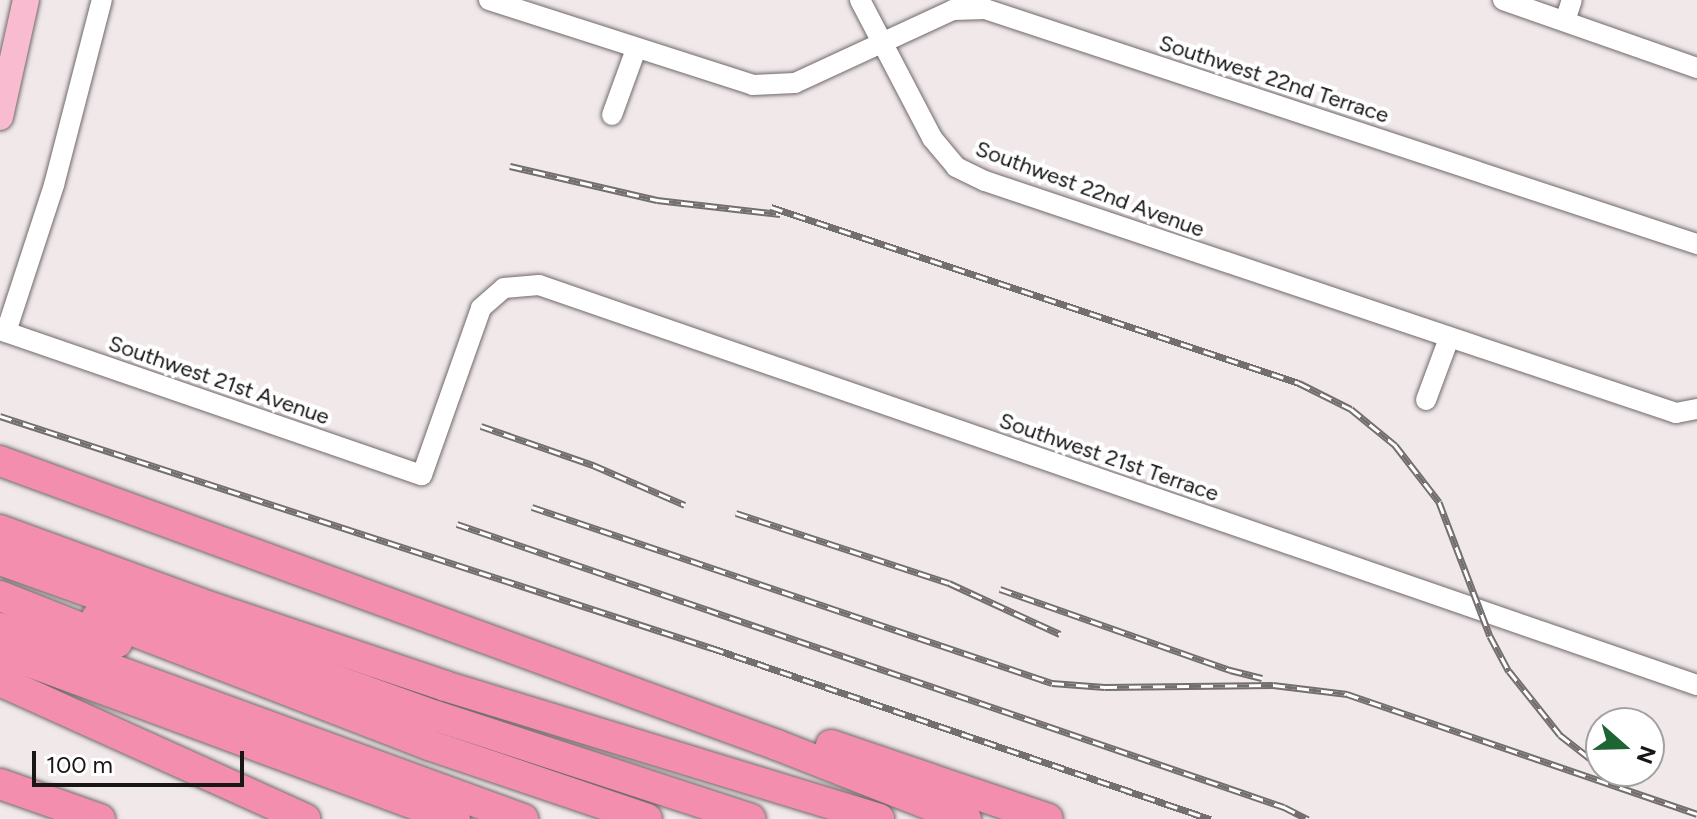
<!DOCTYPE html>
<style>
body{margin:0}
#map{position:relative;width:1697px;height:819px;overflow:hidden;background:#f1e8ea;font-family:Figtree,sans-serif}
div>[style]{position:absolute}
.roads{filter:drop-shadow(0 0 2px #70696b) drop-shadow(0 0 2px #70696b)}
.minor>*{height:20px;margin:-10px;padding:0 10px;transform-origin:10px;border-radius:10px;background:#fff}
.major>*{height:26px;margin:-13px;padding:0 13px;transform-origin:13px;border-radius:13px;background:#f8bbcf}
.highway>*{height:30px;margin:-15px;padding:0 15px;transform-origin:15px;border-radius:15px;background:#f48eaf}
.rail>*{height:7px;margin-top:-3.5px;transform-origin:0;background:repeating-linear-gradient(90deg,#fff 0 12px,#746f6f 0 24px);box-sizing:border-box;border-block:2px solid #746f6f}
span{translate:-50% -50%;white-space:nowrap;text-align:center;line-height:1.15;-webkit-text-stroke:8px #fff;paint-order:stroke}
.street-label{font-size:22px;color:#181616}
.north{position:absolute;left:1585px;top:707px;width:80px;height:80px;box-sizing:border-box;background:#fff;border:2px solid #a3a2a2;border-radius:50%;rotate:110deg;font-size:22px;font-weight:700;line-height:32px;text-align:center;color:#181616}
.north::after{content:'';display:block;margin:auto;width:28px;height:36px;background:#1d6533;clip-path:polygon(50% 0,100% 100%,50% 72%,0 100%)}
.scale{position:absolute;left:32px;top:751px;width:212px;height:36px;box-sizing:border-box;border:4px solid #181616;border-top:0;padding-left:10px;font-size:24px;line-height:28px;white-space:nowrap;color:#181616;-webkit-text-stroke:6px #fff;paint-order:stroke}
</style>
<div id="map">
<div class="roads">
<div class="minor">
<i style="left:489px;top:0;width:277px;rotate:17.8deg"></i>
<i style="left:753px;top:85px;width:42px;rotate:-2.7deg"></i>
<i style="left:795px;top:83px;width:174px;rotate:-24.8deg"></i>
<i style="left:953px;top:10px;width:32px;rotate:-2deg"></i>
<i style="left:985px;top:9px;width:750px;rotate:18.27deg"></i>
<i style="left:860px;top:0;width:156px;rotate:62.4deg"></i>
<i style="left:932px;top:138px;width:38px;rotate:50deg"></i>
<i style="left:956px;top:167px;width:32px;rotate:26deg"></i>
<i style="left:985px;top:181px;width:729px;rotate:18.56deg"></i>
<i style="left:1676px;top:413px;width:21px;rotate:-11deg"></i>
<i style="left:1503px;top:0;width:206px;rotate:19.3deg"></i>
<i style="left:1565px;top:21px;width:22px;rotate:-72deg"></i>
<i style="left:612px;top:115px;width:70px;rotate:-70deg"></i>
<i style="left:0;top:330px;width:446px;rotate:19deg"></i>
<i style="left:422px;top:475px;width:177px;rotate:-70.5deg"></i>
<i style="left:481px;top:308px;width:30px;rotate:-41deg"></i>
<i style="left:504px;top:288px;width:35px;rotate:-5deg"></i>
<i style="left:539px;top:285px;width:1225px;rotate:19.06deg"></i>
<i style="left:6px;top:332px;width:155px;rotate:-71.9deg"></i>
<i style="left:54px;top:185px;width:191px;rotate:-75.5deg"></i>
<i style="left:1426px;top:400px;width:66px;rotate:-69.6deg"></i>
</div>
<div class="major">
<i style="left:0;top:117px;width:120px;rotate:-77.5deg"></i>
</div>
<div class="highway">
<i style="left:0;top:461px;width:827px;rotate:20.08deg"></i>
<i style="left:777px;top:745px;width:203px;rotate:21.4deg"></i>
<i style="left:0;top:530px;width:212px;rotate:20.1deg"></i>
<i style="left:199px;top:603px;width:260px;rotate:18.6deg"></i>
<i style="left:445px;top:686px;width:454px;rotate:17deg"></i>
<i style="left:0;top:560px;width:463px;rotate:19.7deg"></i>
<i style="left:436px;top:716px;width:331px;rotate:18.1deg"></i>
<i style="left:0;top:596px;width:126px;rotate:21.5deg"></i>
<i style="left:97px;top:617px;width:356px;rotate:21.1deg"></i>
<i style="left:429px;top:745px;width:230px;rotate:18.7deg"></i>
<i style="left:0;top:628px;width:557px;rotate:20.06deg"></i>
<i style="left:0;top:651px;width:485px;rotate:20.3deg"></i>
<i style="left:0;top:681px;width:335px;rotate:24.3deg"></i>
<i style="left:831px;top:745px;width:229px;rotate:18.8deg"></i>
<i style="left:0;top:784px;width:106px;rotate:19.3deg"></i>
</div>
</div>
<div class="rail">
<i style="left:510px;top:166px;width:151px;rotate:13deg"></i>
<i style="left:657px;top:200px;width:124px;rotate:6.5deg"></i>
<i style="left:771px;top:207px;width:557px;rotate:18.43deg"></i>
<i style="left:1299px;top:383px;width:58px;rotate:26.6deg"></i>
<i style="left:1351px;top:409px;width:57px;rotate:39.3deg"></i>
<i style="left:1395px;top:445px;width:72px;rotate:52.3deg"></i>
<i style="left:1439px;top:502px;width:143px;rotate:69.2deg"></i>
<i style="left:1490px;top:636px;width:40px;rotate:62deg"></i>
<i style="left:1509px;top:671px;width:82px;rotate:51.4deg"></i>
<i style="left:1560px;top:735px;width:52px;rotate:38deg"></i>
<i style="left:0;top:416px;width:749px;rotate:18.05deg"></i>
<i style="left:712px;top:648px;width:527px;rotate:18.95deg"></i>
<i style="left:481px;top:426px;width:119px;rotate:19.2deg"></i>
<i style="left:593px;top:465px;width:100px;rotate:23.5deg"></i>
<i style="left:532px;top:507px;width:549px;rotate:18.7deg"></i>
<i style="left:1052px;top:683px;width:53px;rotate:4.3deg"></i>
<i style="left:1105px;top:687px;width:168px;rotate:-0.7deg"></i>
<i style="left:1273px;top:685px;width:75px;rotate:6.9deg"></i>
<i style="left:1347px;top:694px;width:370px;rotate:18.9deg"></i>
<i style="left:736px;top:513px;width:224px;rotate:18.2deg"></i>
<i style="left:949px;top:583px;width:122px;rotate:24.7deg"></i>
<i style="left:457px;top:524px;width:874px;rotate:18.89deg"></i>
<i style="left:1284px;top:807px;width:27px;rotate:27deg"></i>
<i style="left:1000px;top:589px;width:244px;rotate:19.4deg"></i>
<i style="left:1230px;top:670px;width:33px;rotate:14deg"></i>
</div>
<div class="street-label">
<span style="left:1274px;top:79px;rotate:18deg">Southwest 22nd Terrace</span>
<span style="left:1090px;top:189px;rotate:20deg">Southwest 22nd Avenue</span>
<span style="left:219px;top:380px;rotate:19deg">Southwest 21st Avenue</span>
<span style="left:1109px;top:457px;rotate:19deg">Southwest 21st Terrace</span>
</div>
<div class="north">N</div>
<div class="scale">100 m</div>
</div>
